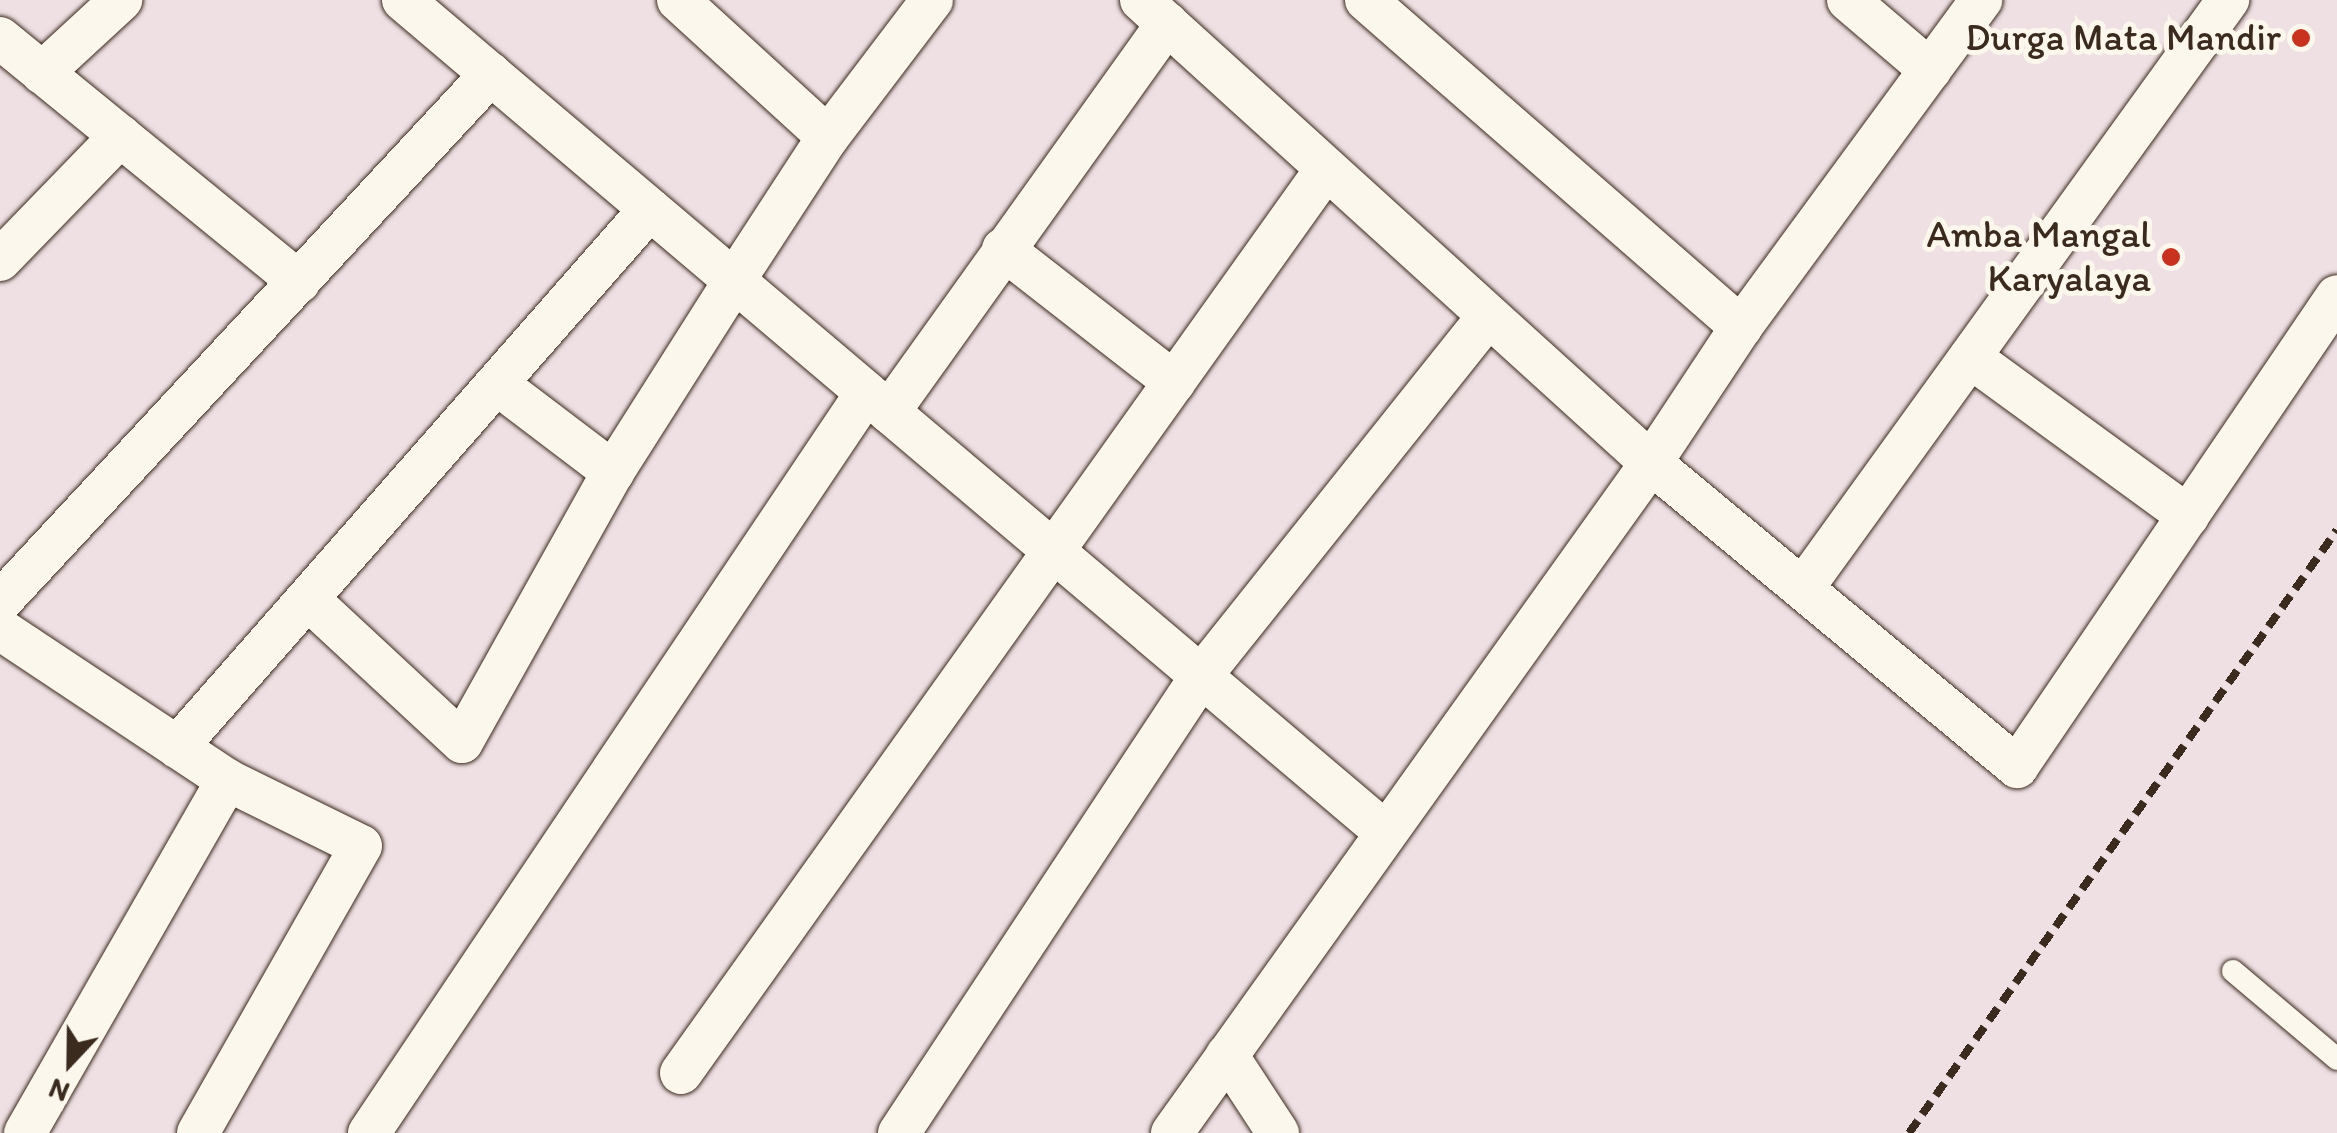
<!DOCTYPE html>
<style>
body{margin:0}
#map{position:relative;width:2337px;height:1133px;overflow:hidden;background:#efe0e4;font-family:Itim,sans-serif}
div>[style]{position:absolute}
.roads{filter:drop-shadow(0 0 2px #3b2a1e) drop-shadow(0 0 2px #3b2a1e)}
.service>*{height:22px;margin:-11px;padding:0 11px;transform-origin:11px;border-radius:11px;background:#fbf7ec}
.minor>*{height:42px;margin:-21px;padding:0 21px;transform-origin:21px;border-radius:21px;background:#fbf7ec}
.rail>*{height:8px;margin-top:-4px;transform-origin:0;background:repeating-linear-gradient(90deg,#3b2a1e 0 15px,transparent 0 23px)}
.dots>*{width:28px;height:28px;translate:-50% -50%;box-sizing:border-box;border:5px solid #fbf7ec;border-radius:50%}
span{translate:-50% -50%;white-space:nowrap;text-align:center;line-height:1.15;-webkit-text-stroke:10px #fbf7ec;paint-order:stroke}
.poi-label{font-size:38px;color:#3b2a1e}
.right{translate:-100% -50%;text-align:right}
.north{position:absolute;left:20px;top:1013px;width:100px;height:100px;-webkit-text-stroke:8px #fbf7ec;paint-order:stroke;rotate:202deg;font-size:28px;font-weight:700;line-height:40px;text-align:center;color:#3b2a1e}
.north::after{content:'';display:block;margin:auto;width:35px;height:45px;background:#3b2a1e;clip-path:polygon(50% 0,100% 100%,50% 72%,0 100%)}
</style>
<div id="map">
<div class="roads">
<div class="service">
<i style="left:2233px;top:971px;width:136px;rotate:40.2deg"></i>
</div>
<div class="minor">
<i style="left:403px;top:0;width:1286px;rotate:40.27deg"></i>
<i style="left:678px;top:0;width:203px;rotate:42.4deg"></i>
<i style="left:1141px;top:0;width:689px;rotate:42.23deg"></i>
<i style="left:1651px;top:463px;width:476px;rotate:39.7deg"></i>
<i style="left:2017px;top:767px;width:569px;rotate:-55.81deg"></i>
<i style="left:1366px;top:0;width:498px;rotate:41.1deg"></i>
<i style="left:1848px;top:0;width:108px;rotate:40.5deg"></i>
<i style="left:0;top:38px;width:386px;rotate:39.2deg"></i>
<i style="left:42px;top:73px;width:108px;rotate:-42.7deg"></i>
<i style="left:1003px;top:249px;width:217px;rotate:37.9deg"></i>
<i style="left:0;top:260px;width:173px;rotate:-45.9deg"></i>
<i style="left:1970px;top:357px;width:270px;rotate:36.1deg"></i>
<i style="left:497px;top:384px;width:146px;rotate:37.2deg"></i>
<i style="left:889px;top:412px;width:478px;rotate:-54.4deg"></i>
<i style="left:1803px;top:588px;width:726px;rotate:-54.14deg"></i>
<i style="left:308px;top:599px;width:210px;rotate:42.9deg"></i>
<i style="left:462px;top:742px;width:309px;rotate:-60.8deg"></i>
<i style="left:613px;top:472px;width:226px;rotate:-57.6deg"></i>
<i style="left:734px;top:281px;width:172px;rotate:-56.9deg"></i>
<i style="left:828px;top:137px;width:172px;rotate:-52.8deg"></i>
<i style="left:0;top:602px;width:721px;rotate:-47.08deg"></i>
<i style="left:0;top:629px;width:273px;rotate:33.6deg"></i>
<i style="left:227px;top:780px;width:149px;rotate:26.2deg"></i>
<i style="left:361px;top:846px;width:330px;rotate:119.6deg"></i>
<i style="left:177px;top:747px;width:716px;rotate:-48.68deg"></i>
<i style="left:1227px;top:1055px;width:93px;rotate:56.8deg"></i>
<i style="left:681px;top:1073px;width:1111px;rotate:-54.49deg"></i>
<i style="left:25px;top:1133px;width:407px;rotate:-60.2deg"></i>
<i style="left:369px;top:1133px;width:891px;rotate:-56.11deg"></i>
<i style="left:899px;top:1133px;width:548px;rotate:-56.54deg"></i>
<i style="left:1201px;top:676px;width:458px;rotate:-51.4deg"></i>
<i style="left:1172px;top:1133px;width:824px;rotate:-54.44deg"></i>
<i style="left:1651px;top:463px;width:163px;rotate:-56.5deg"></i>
<i style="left:1741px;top:327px;width:406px;rotate:-53.7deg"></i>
</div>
</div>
<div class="rail">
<i style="left:1909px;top:1133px;width:739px;rotate:-54.63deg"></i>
</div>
<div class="dots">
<i style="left:2301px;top:38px;background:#c8321e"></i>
<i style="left:2171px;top:257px;background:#c8321e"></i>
</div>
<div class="poi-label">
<span class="right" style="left:2281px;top:38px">Durga Mata Mandir</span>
<span class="right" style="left:2151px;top:257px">Amba Mangal<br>Karyalaya</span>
</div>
<div class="north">N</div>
</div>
